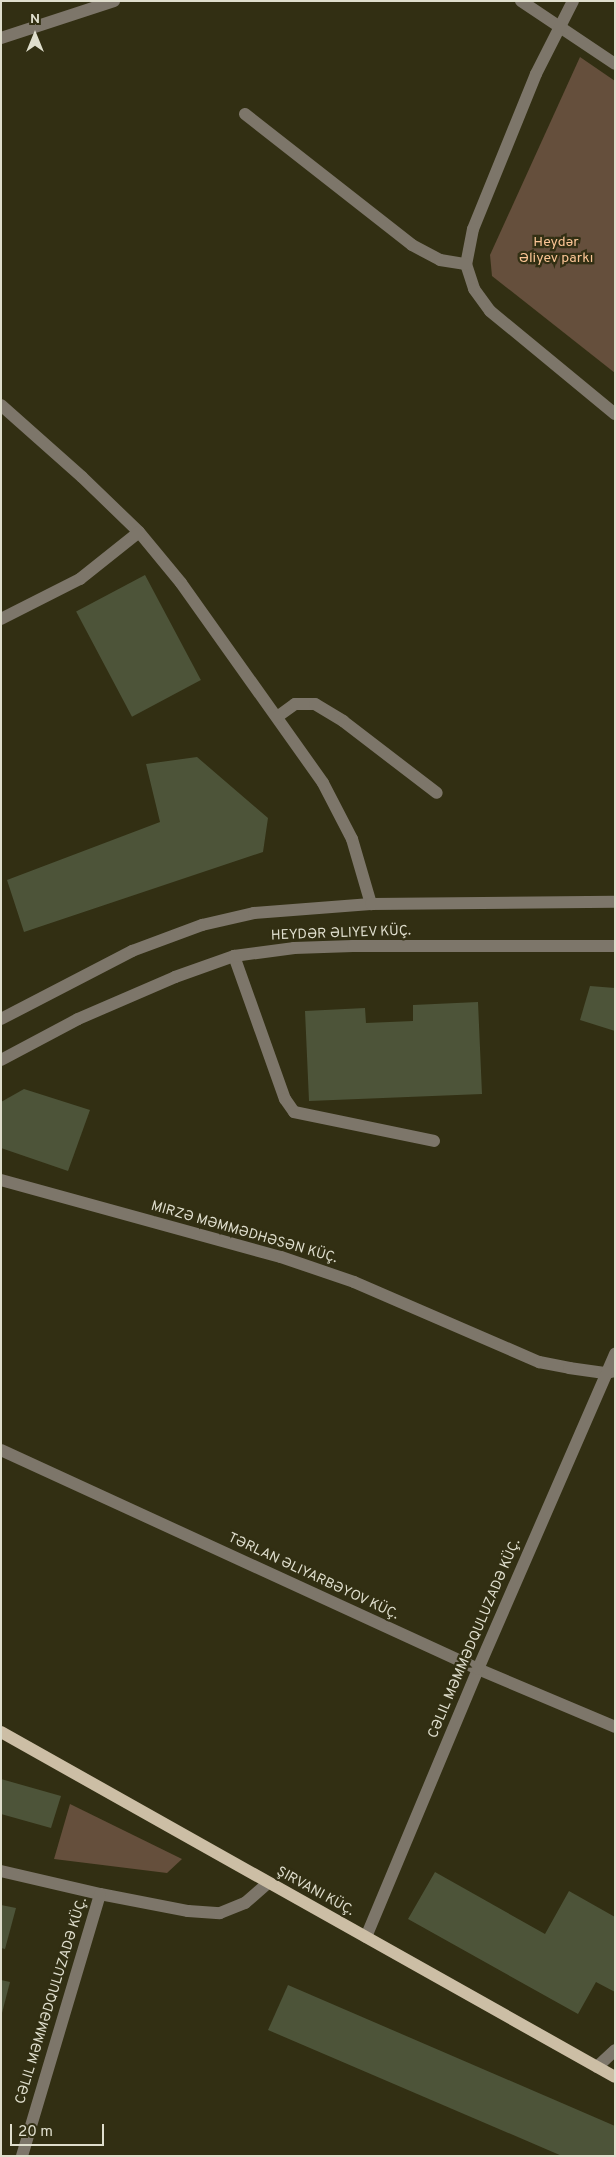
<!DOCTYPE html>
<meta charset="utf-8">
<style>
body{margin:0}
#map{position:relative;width:616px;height:2157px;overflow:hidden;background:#322f13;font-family:Overpass,sans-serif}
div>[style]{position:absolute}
.green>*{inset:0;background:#654f3c}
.building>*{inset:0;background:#4d5439;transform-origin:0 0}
.minor>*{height:12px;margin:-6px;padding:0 6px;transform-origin:6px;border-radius:6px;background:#7d766a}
.major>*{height:12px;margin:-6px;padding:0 6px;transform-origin:6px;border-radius:6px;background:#ccbea5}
span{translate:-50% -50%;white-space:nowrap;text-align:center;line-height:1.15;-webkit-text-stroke:4.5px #322f13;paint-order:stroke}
.park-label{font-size:14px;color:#fbc595}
.street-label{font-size:14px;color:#dfdecd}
.frame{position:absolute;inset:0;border:2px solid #dfdecd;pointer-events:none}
.north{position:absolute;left:10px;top:10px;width:50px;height:50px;-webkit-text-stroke:4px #322f13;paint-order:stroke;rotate:0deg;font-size:14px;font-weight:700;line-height:20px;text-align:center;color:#dfdecd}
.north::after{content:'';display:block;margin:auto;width:18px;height:22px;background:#dfdecd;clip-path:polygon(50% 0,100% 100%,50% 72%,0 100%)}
.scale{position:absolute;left:10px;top:2124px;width:94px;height:22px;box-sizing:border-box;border:2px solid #dfdecd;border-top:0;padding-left:6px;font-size:15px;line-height:18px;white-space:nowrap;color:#dfdecd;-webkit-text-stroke:4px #322f13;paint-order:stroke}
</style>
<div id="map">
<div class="green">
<i style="clip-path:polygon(580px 57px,615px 81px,615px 373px,492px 276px,490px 255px)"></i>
<i style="clip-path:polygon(70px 1804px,182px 1859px,167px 1873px,54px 1859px)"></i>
</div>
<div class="building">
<i style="left:145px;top:575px;width:119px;height:78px;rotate:62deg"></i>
<i style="clip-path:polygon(197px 757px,268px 818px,263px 852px,24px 932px,7px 880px,160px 822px,146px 764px)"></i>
<i style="clip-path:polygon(590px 986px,615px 988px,615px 1031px,580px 1020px)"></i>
<i style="clip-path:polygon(478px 1002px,482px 1094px,309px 1101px,305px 1011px,365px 1008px,366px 1023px,413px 1021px,413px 1005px)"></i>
<i style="clip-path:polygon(24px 1089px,90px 1110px,68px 1171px,1px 1148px,1px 1102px)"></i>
<i style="clip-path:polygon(1px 1779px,61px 1796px,51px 1828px,1px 1814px)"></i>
<i style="clip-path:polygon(435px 1872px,545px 1934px,569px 1891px,615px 1917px,615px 1992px,596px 1982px,578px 2014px,408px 1919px)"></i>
<i style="clip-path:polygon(1px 1905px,16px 1908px,5px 1949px,1px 1948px)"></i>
<i style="clip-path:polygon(1px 1980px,10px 1982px,2px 2013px,1px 2013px)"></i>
<i style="clip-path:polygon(288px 1985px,615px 2126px,615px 2156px,562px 2156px,268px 2030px)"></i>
</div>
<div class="minor">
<i style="left:521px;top:1px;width:113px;rotate:33.8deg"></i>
<i style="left:573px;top:1px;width:82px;rotate:116.9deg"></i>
<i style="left:536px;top:74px;width:167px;rotate:112.1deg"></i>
<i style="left:473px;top:229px;width:36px;rotate:101deg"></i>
<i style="left:466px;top:264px;width:26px;rotate:72deg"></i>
<i style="left:474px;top:289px;width:27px;rotate:54deg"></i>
<i style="left:490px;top:311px;width:162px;rotate:39.5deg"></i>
<i style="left:1px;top:38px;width:119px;rotate:-18.1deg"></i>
<i style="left:245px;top:114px;width:212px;rotate:38.1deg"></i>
<i style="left:412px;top:245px;width:32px;rotate:28deg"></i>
<i style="left:440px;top:260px;width:26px;rotate:9deg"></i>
<i style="left:1px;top:405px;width:108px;rotate:41.6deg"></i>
<i style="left:82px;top:477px;width:79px;rotate:44deg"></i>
<i style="left:139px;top:532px;width:66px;rotate:50.5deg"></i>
<i style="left:181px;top:583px;width:245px;rotate:54.6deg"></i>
<i style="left:323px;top:783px;width:63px;rotate:62.6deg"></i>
<i style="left:352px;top:839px;width:68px;rotate:73.7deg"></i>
<i style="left:1px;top:619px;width:89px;rotate:-26.9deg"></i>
<i style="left:80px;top:579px;width:75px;rotate:-38.5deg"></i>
<i style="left:277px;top:717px;width:22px;rotate:-36deg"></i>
<i style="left:295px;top:704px;width:20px"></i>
<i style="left:315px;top:704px;width:33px;rotate:31deg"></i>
<i style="left:343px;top:721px;width:118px;rotate:37.5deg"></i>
<i style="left:234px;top:956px;width:152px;rotate:70.4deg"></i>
<i style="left:285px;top:1099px;width:16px;rotate:55deg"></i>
<i style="left:294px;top:1112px;width:143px;rotate:11.7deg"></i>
<i style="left:1px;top:1019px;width:148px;rotate:-27.4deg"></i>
<i style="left:132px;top:951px;width:75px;rotate:-20.4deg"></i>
<i style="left:202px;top:925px;width:53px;rotate:-13deg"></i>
<i style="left:254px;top:913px;width:117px;rotate:-4.4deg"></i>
<i style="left:371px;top:904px;width:244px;rotate:-0.5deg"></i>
<i style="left:1px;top:1060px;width:87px;rotate:-28deg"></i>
<i style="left:78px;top:1019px;width:106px;rotate:-23.4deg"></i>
<i style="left:175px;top:977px;width:63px;rotate:-19.6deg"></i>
<i style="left:234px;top:956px;width:61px;rotate:-7.6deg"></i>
<i style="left:294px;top:948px;width:59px;rotate:-1.9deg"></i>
<i style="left:353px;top:946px;width:262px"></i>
<i style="left:1px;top:1180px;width:290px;rotate:15.4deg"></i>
<i style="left:281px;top:1257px;width:77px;rotate:18.9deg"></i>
<i style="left:354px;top:1282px;width:202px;rotate:23.4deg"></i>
<i style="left:539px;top:1362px;width:31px;rotate:11deg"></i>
<i style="left:569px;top:1368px;width:36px;rotate:8deg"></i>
<i style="left:605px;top:1373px;width:10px;rotate:-11deg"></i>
<i style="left:1px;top:1450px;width:525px;rotate:24.66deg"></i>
<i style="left:478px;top:1669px;width:149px;rotate:22.9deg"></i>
<i style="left:1px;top:1871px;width:102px;rotate:13.1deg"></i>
<i style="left:100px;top:1894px;width:90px;rotate:10.9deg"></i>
<i style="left:188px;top:1911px;width:32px;rotate:4deg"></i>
<i style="left:220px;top:1913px;width:27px;rotate:-22deg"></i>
<i style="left:245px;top:1903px;width:30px;rotate:-41deg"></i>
<i style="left:366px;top:1937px;width:290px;rotate:-67.3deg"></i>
<i style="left:478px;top:1669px;width:344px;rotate:-66.5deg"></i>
<i style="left:597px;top:2067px;width:25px;rotate:-43deg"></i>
<i style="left:22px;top:2156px;width:273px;rotate:-73.4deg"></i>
</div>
<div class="major">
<i style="left:1px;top:1732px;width:704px;rotate:29.33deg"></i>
</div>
<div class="park-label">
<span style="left:556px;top:251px">Heydər<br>Əliyev parkı</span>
</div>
<div class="street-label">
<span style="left:341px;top:934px;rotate:-2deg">HEYDƏR ƏLIYEV KÜÇ.</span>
<span style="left:244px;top:1233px;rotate:16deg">MIRZƏ MƏMMƏDHƏSƏN KÜÇ.</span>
<span style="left:313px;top:1577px;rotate:25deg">TƏRLAN ƏLIYARBƏYOV KÜÇ.</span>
<span style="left:475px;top:1639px;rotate:-67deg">CƏLIL MƏMMƏDQULUZADƏ KÜÇ.</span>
<span style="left:315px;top:1892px;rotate:29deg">ŞIRVANI KÜÇ.</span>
<span style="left:52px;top:2001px;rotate:-73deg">CƏLIL MƏMMƏDQULUZADƏ KÜÇ.</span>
</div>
<div class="frame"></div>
<div class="north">N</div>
<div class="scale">20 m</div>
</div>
